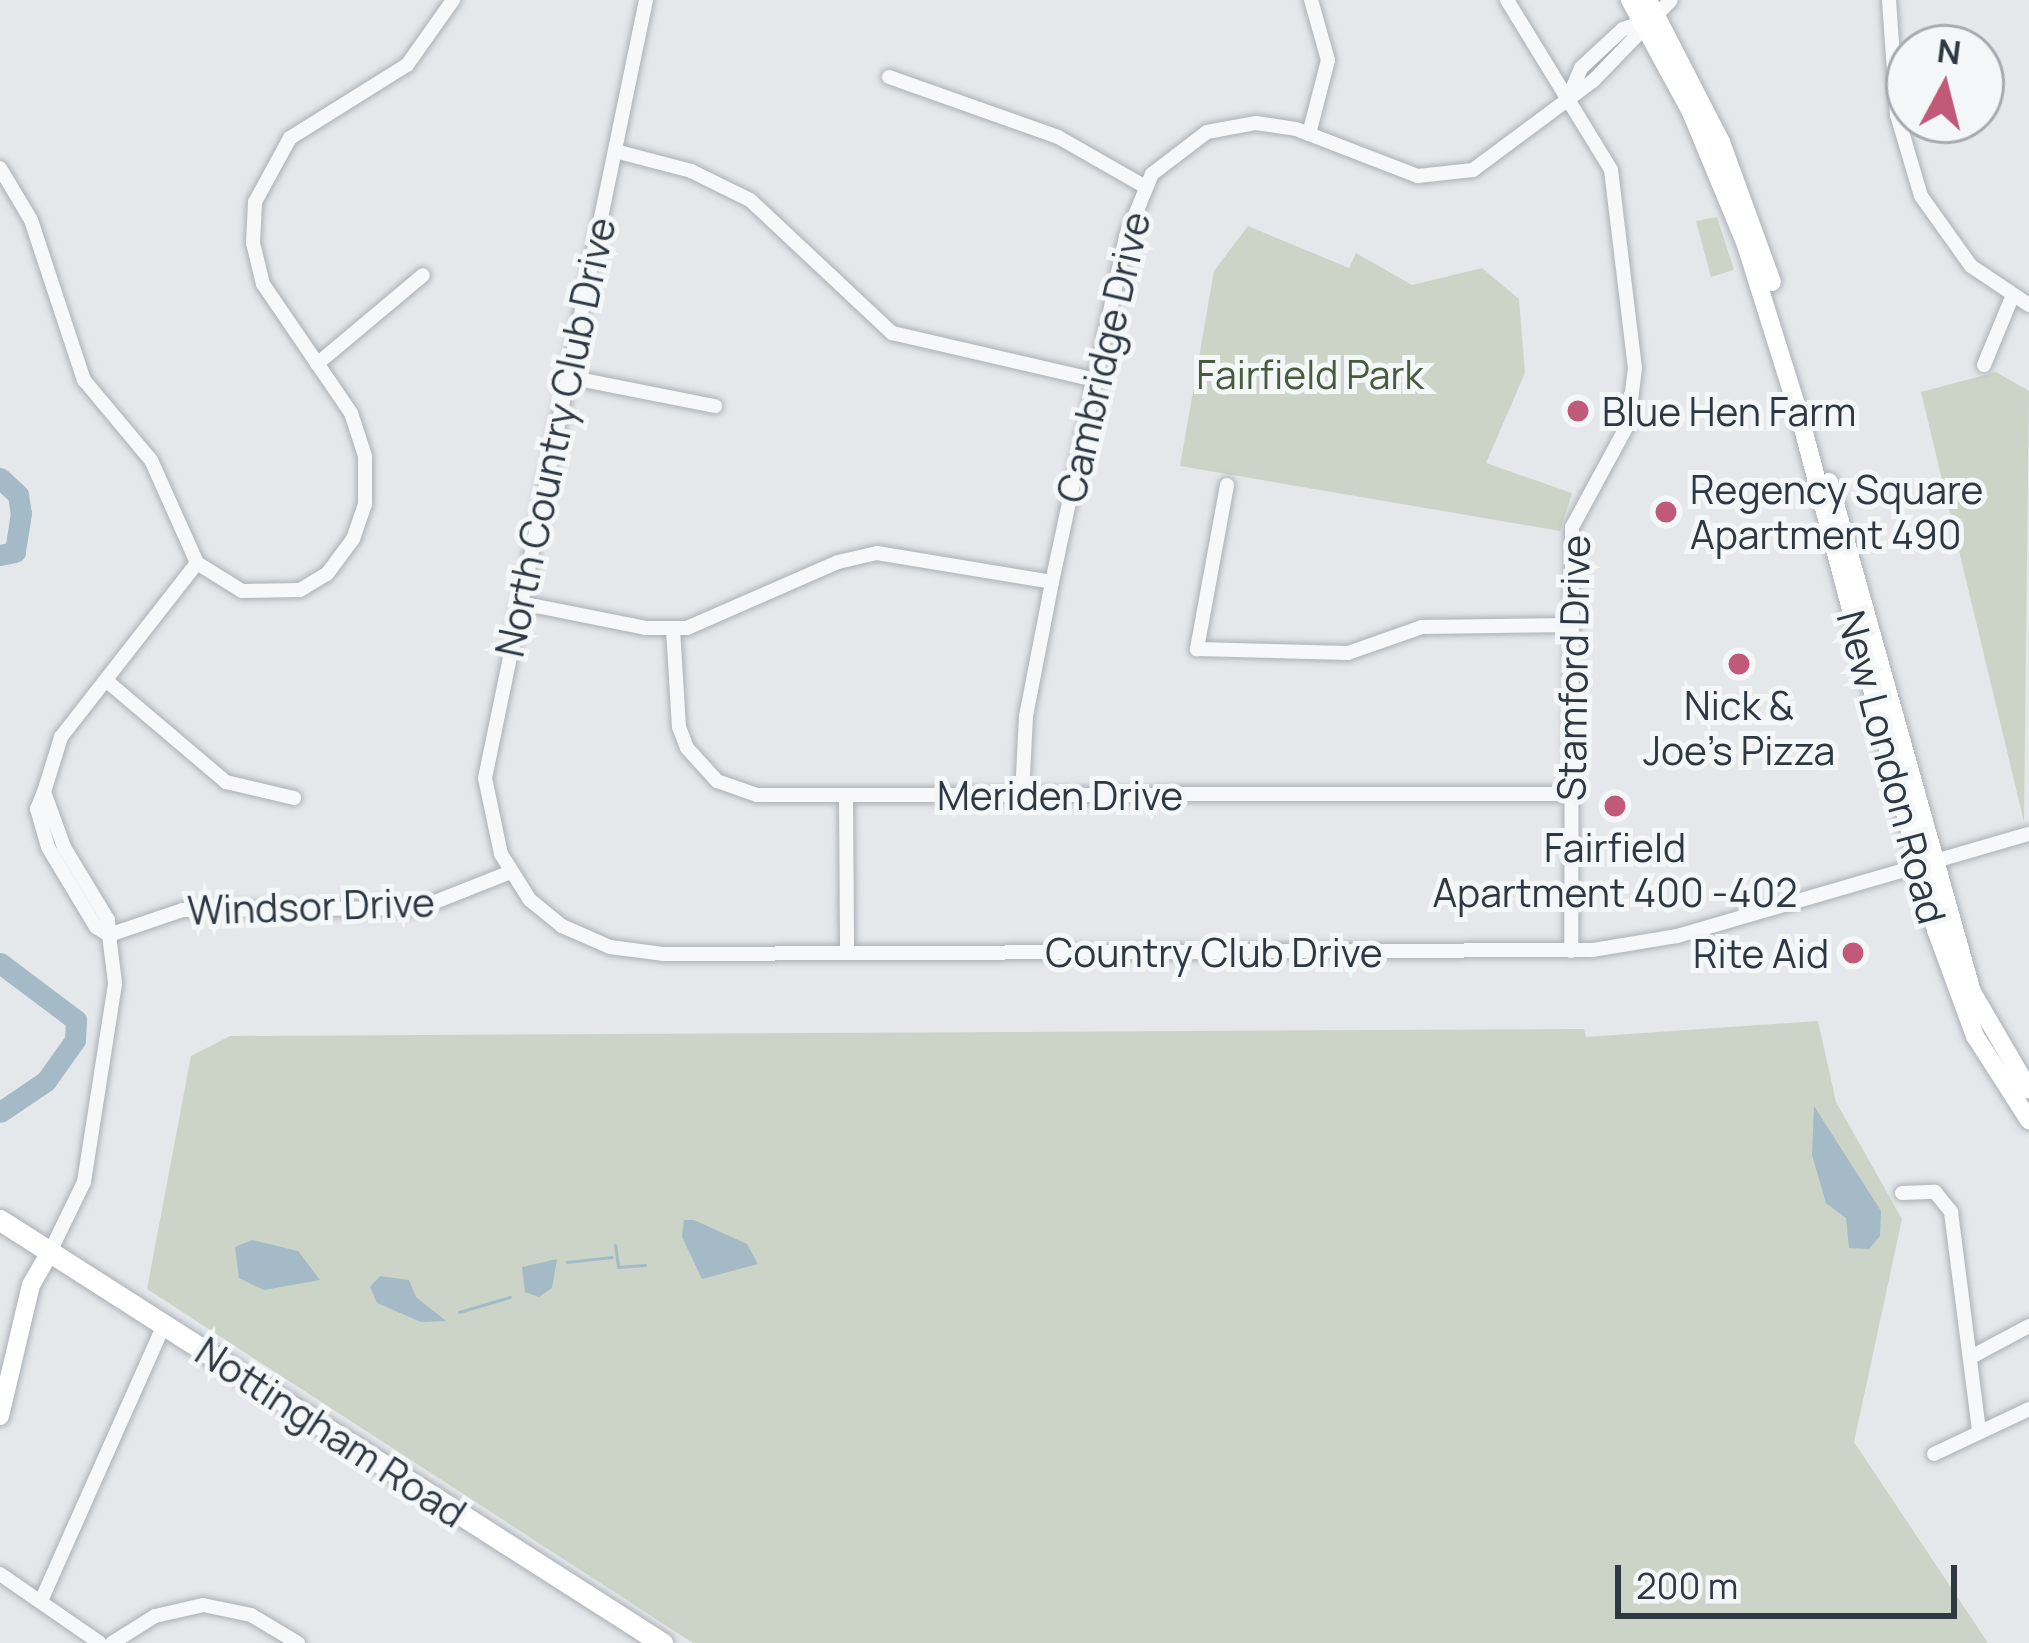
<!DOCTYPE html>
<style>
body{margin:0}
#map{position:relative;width:2029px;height:1643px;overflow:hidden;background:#e5e8eb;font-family:Manrope,sans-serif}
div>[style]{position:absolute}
.green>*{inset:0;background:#ccd4c7}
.water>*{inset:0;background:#a4bac6}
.stream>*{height:3px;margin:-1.5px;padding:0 1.5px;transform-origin:1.5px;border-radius:1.5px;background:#a4bac6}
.river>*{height:21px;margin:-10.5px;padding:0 10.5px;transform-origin:10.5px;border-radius:10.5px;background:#a4bac6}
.roads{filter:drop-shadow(0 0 3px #aab0b5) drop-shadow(0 0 3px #aab0b5)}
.street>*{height:14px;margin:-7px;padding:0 7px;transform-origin:7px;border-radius:7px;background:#f7f8fa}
.secondary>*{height:18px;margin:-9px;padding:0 9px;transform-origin:9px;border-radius:9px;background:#fff}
.primary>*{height:21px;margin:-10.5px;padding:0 10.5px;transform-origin:10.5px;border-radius:10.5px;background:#fff}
.dots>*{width:33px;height:33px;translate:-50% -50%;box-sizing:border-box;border:6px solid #f4f7f8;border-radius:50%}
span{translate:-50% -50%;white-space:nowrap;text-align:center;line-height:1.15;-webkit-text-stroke:10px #f4f7f8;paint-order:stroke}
.street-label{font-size:39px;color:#2e3842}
.park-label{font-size:39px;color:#475c3d}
.poi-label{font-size:39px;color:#2e3842}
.left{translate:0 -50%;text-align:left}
.right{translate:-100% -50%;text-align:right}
.north{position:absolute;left:1885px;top:24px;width:120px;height:120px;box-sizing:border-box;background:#f4f7f8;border:3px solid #a5abaf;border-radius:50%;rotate:7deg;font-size:33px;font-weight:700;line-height:48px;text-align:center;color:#2e3842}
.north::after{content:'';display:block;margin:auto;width:42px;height:54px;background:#c05a78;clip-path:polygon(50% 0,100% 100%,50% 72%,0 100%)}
.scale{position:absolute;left:1615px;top:1565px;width:342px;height:54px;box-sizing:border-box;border:6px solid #2e3842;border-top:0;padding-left:15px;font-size:36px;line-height:42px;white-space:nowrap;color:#2e3842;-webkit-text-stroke:9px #f4f7f8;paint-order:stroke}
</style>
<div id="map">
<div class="green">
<i style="clip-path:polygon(1717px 217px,1734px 270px,1711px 277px,1696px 221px)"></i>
<i style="clip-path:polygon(1248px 226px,1349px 268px,1356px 253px,1412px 285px,1482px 268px,1519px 299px,1525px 373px,1486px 463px,1572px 493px,1560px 531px,1180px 466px,1214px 271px)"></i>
<i style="clip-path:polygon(1996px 372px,2029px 391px,2024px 822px,1921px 392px)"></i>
<i style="clip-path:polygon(1818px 1021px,1836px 1102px,1902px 1219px,1854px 1442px,1988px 1643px,693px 1643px,147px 1289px,191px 1056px,230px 1036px,1584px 1029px,1586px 1037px)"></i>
</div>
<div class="water">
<i style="clip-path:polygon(1814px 1106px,1881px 1211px,1880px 1236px,1869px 1249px,1849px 1248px,1846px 1218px,1826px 1203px,1812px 1155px)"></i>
<i style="clip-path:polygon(694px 1220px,747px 1244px,758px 1264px,702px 1279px,682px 1237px,684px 1220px)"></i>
<i style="clip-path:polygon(252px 1240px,298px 1251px,320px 1280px,264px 1290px,239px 1278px,235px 1247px)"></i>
<i style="clip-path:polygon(557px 1259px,552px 1288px,539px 1297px,525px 1292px,522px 1267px)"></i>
<i style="clip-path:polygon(380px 1276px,409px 1280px,416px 1297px,446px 1321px,421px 1322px,377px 1303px,370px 1287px)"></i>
</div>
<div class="stream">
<i style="left:615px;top:1245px;width:22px;rotate:82deg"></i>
<i style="left:618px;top:1267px;width:27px;rotate:-4deg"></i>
<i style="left:567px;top:1262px;width:45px;rotate:-6.3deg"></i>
<i style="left:459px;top:1312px;width:53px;rotate:-16.4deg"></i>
</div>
<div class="river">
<i style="left:0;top:478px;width:25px;rotate:43deg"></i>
<i style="left:18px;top:495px;width:18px;rotate:81deg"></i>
<i style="left:21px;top:513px;width:39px;rotate:99deg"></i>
<i style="left:15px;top:552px;width:15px;rotate:169deg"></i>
<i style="left:0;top:963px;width:95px;rotate:36.9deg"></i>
<i style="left:76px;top:1020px;width:20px;rotate:93deg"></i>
<i style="left:75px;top:1040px;width:50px;rotate:125.3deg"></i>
<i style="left:46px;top:1081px;width:55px;rotate:146deg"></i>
</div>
<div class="roads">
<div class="street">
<i style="left:646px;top:0;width:794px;rotate:101.69deg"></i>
<i style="left:485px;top:778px;width:78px;rotate:78.1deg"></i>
<i style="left:501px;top:854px;width:54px;rotate:57.8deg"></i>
<i style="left:530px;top:900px;width:41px;rotate:39.1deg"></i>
<i style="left:562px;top:926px;width:52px;rotate:23.6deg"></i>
<i style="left:610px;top:947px;width:53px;rotate:7.5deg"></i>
<i style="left:663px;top:954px;width:930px;rotate:-0.25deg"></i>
<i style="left:1593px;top:950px;width:85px;rotate:-9.5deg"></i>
<i style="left:1677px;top:936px;width:366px;rotate:-16.2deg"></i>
<i style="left:1507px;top:0;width:199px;rotate:58.5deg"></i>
<i style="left:1611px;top:170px;width:199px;rotate:83.1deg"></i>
<i style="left:1635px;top:368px;width:56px;rotate:97.1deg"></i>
<i style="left:1628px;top:424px;width:117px;rotate:118.5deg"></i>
<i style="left:1572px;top:527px;width:424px;rotate:90.1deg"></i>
<i style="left:1889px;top:0;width:115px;rotate:86deg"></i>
<i style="left:1897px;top:115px;width:84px;rotate:73.5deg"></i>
<i style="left:1921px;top:196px;width:86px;rotate:54.5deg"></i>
<i style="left:1971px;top:266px;width:70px;rotate:33.9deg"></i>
<i style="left:889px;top:77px;width:179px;rotate:19.5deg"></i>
<i style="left:1058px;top:137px;width:99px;rotate:29.7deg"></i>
<i style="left:1570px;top:94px;width:28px;rotate:-67deg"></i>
<i style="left:1581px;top:68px;width:57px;rotate:-42.9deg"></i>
<i style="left:1623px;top:29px;width:23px;rotate:-18deg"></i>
<i style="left:1309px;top:134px;width:76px;rotate:-75.6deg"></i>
<i style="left:1328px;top:60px;width:62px;rotate:-105.8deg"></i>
<i style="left:615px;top:151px;width:79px;rotate:14.7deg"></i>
<i style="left:691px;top:171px;width:66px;rotate:26.2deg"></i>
<i style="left:750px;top:200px;width:195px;rotate:43.1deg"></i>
<i style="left:892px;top:333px;width:209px;rotate:13deg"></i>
<i style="left:0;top:168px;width:61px;rotate:59.2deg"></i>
<i style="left:31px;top:220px;width:169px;rotate:71.7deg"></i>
<i style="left:84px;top:380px;width:104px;rotate:50.1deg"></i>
<i style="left:151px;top:460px;width:113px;rotate:65.9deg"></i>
<i style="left:197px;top:563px;width:53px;rotate:31.9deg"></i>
<i style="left:242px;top:591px;width:58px;rotate:-1deg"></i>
<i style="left:300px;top:590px;width:31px;rotate:-31deg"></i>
<i style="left:327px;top:574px;width:44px;rotate:-53.4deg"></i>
<i style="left:353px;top:539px;width:37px;rotate:-71deg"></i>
<i style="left:365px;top:504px;width:48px;rotate:-90deg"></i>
<i style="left:365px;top:456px;width:45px;rotate:-108deg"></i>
<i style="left:351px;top:413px;width:156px;rotate:-124.3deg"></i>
<i style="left:263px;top:284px;width:42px;rotate:-103.7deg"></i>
<i style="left:253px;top:243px;width:41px;rotate:-87.2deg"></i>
<i style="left:255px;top:202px;width:73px;rotate:-61.3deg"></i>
<i style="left:290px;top:138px;width:138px;rotate:-32deg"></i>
<i style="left:407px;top:65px;width:80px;rotate:-54.7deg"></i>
<i style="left:317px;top:364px;width:138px;rotate:-40deg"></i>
<i style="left:1984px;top:365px;width:74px;rotate:-67.6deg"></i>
<i style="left:568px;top:377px;width:150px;rotate:11.2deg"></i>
<i style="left:1227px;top:485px;width:167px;rotate:100.4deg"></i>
<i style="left:1197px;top:649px;width:151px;rotate:1.5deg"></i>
<i style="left:1348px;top:653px;width:78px;rotate:-19.4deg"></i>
<i style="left:1422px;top:627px;width:148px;rotate:-0.8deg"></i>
<i style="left:521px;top:603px;width:127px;rotate:11.3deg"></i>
<i style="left:646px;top:628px;width:41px"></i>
<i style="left:687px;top:628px;width:165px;rotate:-23.6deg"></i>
<i style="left:838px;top:562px;width:40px;rotate:-13deg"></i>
<i style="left:877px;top:553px;width:177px;rotate:9.4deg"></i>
<i style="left:673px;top:629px;width:98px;rotate:86.5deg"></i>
<i style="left:679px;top:727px;width:22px;rotate:69deg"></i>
<i style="left:687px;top:748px;width:45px;rotate:47.7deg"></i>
<i style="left:717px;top:781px;width:42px;rotate:19.3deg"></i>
<i style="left:757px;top:795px;width:814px;rotate:-0.07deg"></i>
<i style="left:108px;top:682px;width:155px;rotate:40.3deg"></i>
<i style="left:226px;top:782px;width:70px;rotate:13.2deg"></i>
<i style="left:44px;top:792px;width:59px;rotate:70deg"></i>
<i style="left:64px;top:847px;width:85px;rotate:58.9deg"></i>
<i style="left:108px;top:920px;width:15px;rotate:86deg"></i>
<i style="left:109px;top:935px;width:15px;rotate:-148deg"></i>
<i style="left:96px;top:927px;width:93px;rotate:-121deg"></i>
<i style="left:48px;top:847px;width:40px;rotate:-106deg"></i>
<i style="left:37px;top:809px;width:18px;rotate:-68deg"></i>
<i style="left:44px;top:792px;width:58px;rotate:-72.8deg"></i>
<i style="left:61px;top:737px;width:221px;rotate:-52deg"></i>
<i style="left:846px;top:795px;width:158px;rotate:89.6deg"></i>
<i style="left:1022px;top:795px;width:79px;rotate:-87.1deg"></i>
<i style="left:1026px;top:716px;width:136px;rotate:-79deg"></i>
<i style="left:1052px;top:582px;width:353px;rotate:-77.9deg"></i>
<i style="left:1126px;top:237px;width:68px;rotate:-67.6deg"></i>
<i style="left:1152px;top:174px;width:69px;rotate:-37.4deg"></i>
<i style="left:1207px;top:132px;width:50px;rotate:-10.4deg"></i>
<i style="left:1256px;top:123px;width:40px;rotate:8.5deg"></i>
<i style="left:1296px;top:129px;width:131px;rotate:21.1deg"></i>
<i style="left:1418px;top:176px;width:55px;rotate:-6.2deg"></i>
<i style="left:1473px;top:170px;width:149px;rotate:-36.6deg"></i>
<i style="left:1593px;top:81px;width:112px;rotate:-46.1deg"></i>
<i style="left:1902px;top:1193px;width:33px;rotate:-2deg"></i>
<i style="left:1935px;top:1192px;width:26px;rotate:51deg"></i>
<i style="left:1951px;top:1212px;width:221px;rotate:82.7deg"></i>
<i style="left:50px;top:1252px;width:78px;rotate:-64.1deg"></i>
<i style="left:84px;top:1182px;width:201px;rotate:-81.1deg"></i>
<i style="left:115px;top:983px;width:48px;rotate:-97.1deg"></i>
<i style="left:109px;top:935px;width:78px;rotate:-18.7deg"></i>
<i style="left:183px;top:910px;width:237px;rotate:-0.5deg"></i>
<i style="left:420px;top:908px;width:98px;rotate:-21.6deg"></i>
<i style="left:1971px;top:1357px;width:66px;rotate:-28.1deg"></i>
<i style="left:1934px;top:1454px;width:105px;rotate:-25.3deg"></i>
<i style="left:0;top:1574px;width:121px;rotate:34.6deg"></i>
<i style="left:41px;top:1601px;width:302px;rotate:-66deg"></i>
<i style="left:112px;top:1643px;width:51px;rotate:-32.1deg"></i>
<i style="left:155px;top:1616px;width:49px;rotate:-12.9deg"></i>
<i style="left:203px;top:1605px;width:49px;rotate:11.8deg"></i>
<i style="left:251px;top:1615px;width:55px;rotate:30.8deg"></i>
</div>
<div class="secondary">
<i style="left:1630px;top:0;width:128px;rotate:61.4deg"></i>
<i style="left:1691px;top:112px;width:144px;rotate:67.5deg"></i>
<i style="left:1746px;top:245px;width:184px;rotate:72.6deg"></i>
<i style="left:1801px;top:421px;width:527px;rotate:75.15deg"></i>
<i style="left:1936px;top:930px;width:113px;rotate:69.8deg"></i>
<i style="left:1975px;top:1036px;width:100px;rotate:57.3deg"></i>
<i style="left:1648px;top:0;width:160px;rotate:62.8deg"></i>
<i style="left:1721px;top:142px;width:149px;rotate:70deg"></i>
<i style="left:1829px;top:482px;width:530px;rotate:74.34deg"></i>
<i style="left:1972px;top:992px;width:113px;rotate:59.8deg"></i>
<i style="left:0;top:1416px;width:135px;rotate:-76.7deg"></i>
<i style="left:31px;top:1285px;width:38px;rotate:-60deg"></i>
</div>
<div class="primary">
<i style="left:0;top:1220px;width:786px;rotate:32.58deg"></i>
</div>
</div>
<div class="dots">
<i style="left:1578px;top:411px;background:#c05a78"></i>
<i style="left:1666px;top:512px;background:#c05a78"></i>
<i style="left:1739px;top:664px;background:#c05a78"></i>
<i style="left:1615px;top:806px;background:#c05a78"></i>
<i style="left:1853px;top:953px;background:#c05a78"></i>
</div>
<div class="street-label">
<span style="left:1103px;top:357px;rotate:-77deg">Cambridge Drive</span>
<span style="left:555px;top:437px;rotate:-78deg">North Country Club Drive</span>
<span style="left:1573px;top:668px;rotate:-89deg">Stamford Drive</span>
<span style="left:1892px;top:767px;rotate:75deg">New London Road</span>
<span style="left:1060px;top:795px">Meriden Drive</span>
<span style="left:311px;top:906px;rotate:-2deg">Windsor Drive</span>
<span style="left:1214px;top:952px">Country Club Drive</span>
<span style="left:331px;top:1432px;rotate:33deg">Nottingham Road</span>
</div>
<div class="park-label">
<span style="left:1310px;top:374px">Fairfield Park</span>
</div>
<div class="poi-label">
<span class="left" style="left:1602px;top:411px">Blue Hen Farm</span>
<span class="left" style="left:1690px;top:512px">Regency Square<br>Apartment 490</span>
<span style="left:1739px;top:728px">Nick &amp;<br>Joe's Pizza</span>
<span style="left:1615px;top:870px">Fairfield<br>Apartment 400 -402</span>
<span class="right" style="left:1829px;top:953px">Rite Aid</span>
</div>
<div class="north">N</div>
<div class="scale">200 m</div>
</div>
